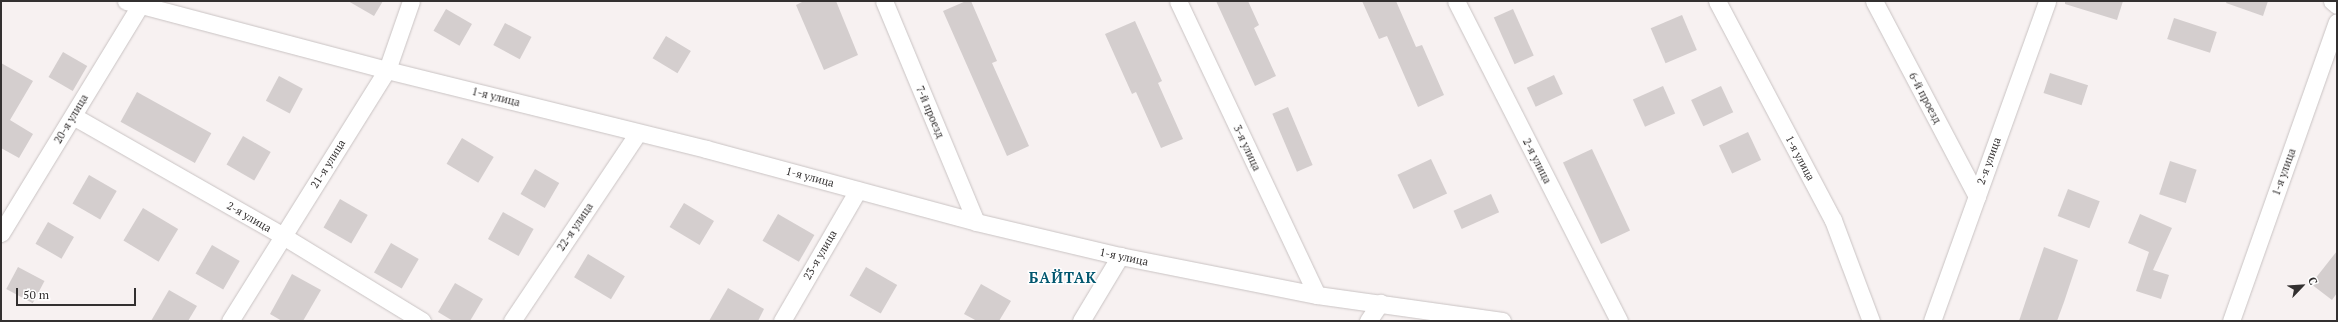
<!DOCTYPE html>
<meta charset="utf-8">
<style>
body{margin:0}
#map{position:relative;width:2338px;height:322px;overflow:hidden;background:#f7f1f1;font-family:"PT Serif",serif}
div>[style]{position:absolute}
.building>*{inset:0;background:#d4cece;transform-origin:0 0}
.roads{filter:drop-shadow(0 0 1px #c9c3c3) drop-shadow(0 0 1px #c9c3c3)}
.street>*{height:17px;margin:-8.5px;padding:0 8.5px;transform-origin:8.5px;border-radius:8.5px;background:#fff}
span{translate:-50% -50%;white-space:nowrap;text-align:center;line-height:1.15;-webkit-text-stroke:3px #fff;paint-order:stroke}
.street-label{font-size:11px;color:#333030}
.district-label{font-size:15px;color:#02576f;font-weight:700;letter-spacing:1px}
.frame{position:absolute;inset:0;border:2px solid #333030;pointer-events:none}
.north{position:absolute;left:2282px;top:266px;width:40px;height:40px;-webkit-text-stroke:3px #fff;paint-order:stroke;rotate:65deg;font-size:11px;font-weight:700;line-height:16px;text-align:center;color:#333030}
.north::after{content:'';display:block;margin:auto;width:14px;height:18px;background:#333030;clip-path:polygon(50% 0,100% 100%,50% 72%,0 100%)}
.scale{position:absolute;left:16px;top:288px;width:120px;height:18px;box-sizing:border-box;border:2px solid #333030;border-top:0;padding-left:5px;font-size:12px;line-height:14px;white-space:nowrap;color:#333030;-webkit-text-stroke:3px #fff;paint-order:stroke}
</style>
<div id="map">
<div class="building">
<i style="clip-path:polygon(348px 1px,383px 1px,374px 16px)"></i>
<i style="clip-path:polygon(804px 1px,836px 1px,858px 55px,824px 70px,796px 5px)"></i>
<i style="clip-path:polygon(966px 1px,971px 1px,997px 61px,992px 63px,1029px 146px,1007px 156px,943px 11px)"></i>
<i style="clip-path:polygon(1216px 1px,1248px 1px,1259px 25px,1254px 28px,1276px 76px,1255px 86px)"></i>
<i style="clip-path:polygon(1362px 1px,1396px 1px,1416px 47px,1422px 45px,1444px 95px,1418px 107px,1387px 36px,1379px 39px)"></i>
<i style="clip-path:polygon(2065px 1px,2123px 1px,2117px 20px,2065px 4px)"></i>
<i style="clip-path:polygon(2227px 1px,2268px 1px,2263px 16px,2226px 3px)"></i>
<i style="left:446px;top:9px;width:30px;height:25px;rotate:30deg"></i>
<i style="left:1513px;top:9px;width:51px;height:21px;rotate:66deg"></i>
<i style="left:1682px;top:15px;width:38px;height:34px;rotate:67deg"></i>
<i style="left:2174px;top:18px;width:45px;height:22px;rotate:18deg"></i>
<i style="clip-path:polygon(1135px 21px,1162px 81px,1158px 83px,1183px 139px,1161px 148px,1136px 92px,1132px 94px,1105px 34px)"></i>
<i style="left:505px;top:23px;width:30px;height:25px;rotate:28deg"></i>
<i style="left:666px;top:36px;width:29px;height:26px;rotate:31deg"></i>
<i style="left:63px;top:52px;width:28px;height:29px;rotate:30deg"></i>
<i style="clip-path:polygon(1px 63px,33px 81px,10px 120px,33px 134px,19px 158px,1px 148px)"></i>
<i style="left:2050px;top:73px;width:40px;height:21px;rotate:18deg"></i>
<i style="left:1554px;top:75px;width:21px;height:30px;rotate:65deg"></i>
<i style="left:279px;top:76px;width:27px;height:28px;rotate:28deg"></i>
<i style="left:1663px;top:86px;width:30px;height:33px;rotate:66deg"></i>
<i style="left:1721px;top:86px;width:29px;height:33px;rotate:65deg"></i>
<i style="left:137px;top:92px;width:85px;height:34px;rotate:29deg"></i>
<i style="left:1288px;top:107px;width:63px;height:17px;rotate:67deg"></i>
<i style="left:1748px;top:132px;width:31px;height:32px;rotate:65deg"></i>
<i style="left:243px;top:136px;width:32px;height:33px;rotate:30deg"></i>
<i style="left:462px;top:138px;width:37px;height:30px;rotate:31deg"></i>
<i style="left:1592px;top:149px;width:90px;height:32px;rotate:65deg"></i>
<i style="left:1431px;top:159px;width:38px;height:37px;rotate:65deg"></i>
<i style="left:2170px;top:161px;width:28px;height:35px;rotate:18deg"></i>
<i style="left:535px;top:169px;width:28px;height:29px;rotate:30deg"></i>
<i style="left:89px;top:175px;width:32px;height:33px;rotate:30deg"></i>
<i style="left:2068px;top:189px;width:34px;height:29px;rotate:21deg"></i>
<i style="left:1491px;top:194px;width:20px;height:41px;rotate:66deg"></i>
<i style="left:340px;top:199px;width:32px;height:33px;rotate:30deg"></i>
<i style="left:684px;top:203px;width:35px;height:28px;rotate:31deg"></i>
<i style="left:143px;top:208px;width:41px;height:38px;rotate:31deg"></i>
<i style="left:503px;top:212px;width:35px;height:31px;rotate:29deg"></i>
<i style="left:778px;top:214px;width:42px;height:31px;rotate:30deg"></i>
<i style="clip-path:polygon(2140px 214px,2172px 228px,2153px 270px,2169px 275px,2161px 299px,2136px 291px,2149px 252px,2128px 243px)"></i>
<i style="left:48px;top:222px;width:30px;height:25px;rotate:30deg"></i>
<i style="left:391px;top:243px;width:32px;height:34px;rotate:30deg"></i>
<i style="left:212px;top:245px;width:32px;height:33px;rotate:30deg"></i>
<i style="clip-path:polygon(2044px 247px,2078px 260px,2064px 302px,2057px 321px,2019px 321px)"></i>
<i style="clip-path:polygon(2337px 251px,2337px 293px,2332px 300px,2311px 284px)"></i>
<i style="left:588px;top:254px;width:43px;height:27px;rotate:31deg"></i>
<i style="left:18px;top:267px;width:30px;height:25px;rotate:28deg"></i>
<i style="left:866px;top:267px;width:36px;height:33px;rotate:30deg"></i>
<i style="clip-path:polygon(292px 274px,321px 290px,303px 321px,282px 321px,270px 314px)"></i>
<i style="clip-path:polygon(455px 283px,483px 299px,470px 321px,453px 321px,438px 312px)"></i>
<i style="clip-path:polygon(981px 284px,1011px 301px,999px 321px,977px 321px,964px 314px)"></i>
<i style="clip-path:polygon(728px 288px,764px 309px,758px 321px,709px 321px)"></i>
<i style="clip-path:polygon(169px 290px,197px 306px,188px 321px,151px 321px)"></i>
</div>
<div class="roads">
<div class="street">
<i style="left:126px;top:1px;width:270px;rotate:14.8deg"></i>
<i style="left:387px;top:70px;width:329px;rotate:13.9deg"></i>
<i style="left:706px;top:149px;width:280px;rotate:15.1deg"></i>
<i style="left:976px;top:222px;width:148px;rotate:13.3deg"></i>
<i style="left:1120px;top:256px;width:201px;rotate:11.2deg"></i>
<i style="left:1317px;top:295px;width:187px;rotate:8deg"></i>
<i style="left:884px;top:1px;width:239px;rotate:67.4deg"></i>
<i style="left:1178px;top:1px;width:325px;rotate:64.7deg"></i>
<i style="left:1456px;top:1px;width:359px;rotate:63deg"></i>
<i style="left:1717px;top:1px;width:248px;rotate:62.1deg"></i>
<i style="left:1833px;top:220px;width:108px;rotate:69.4deg"></i>
<i style="left:1874px;top:1px;width:221px;rotate:62.2deg"></i>
<i style="left:2332px;top:1px;width:6px;rotate:39deg"></i>
<i style="left:73px;top:116px;width:242px;rotate:29.7deg"></i>
<i style="left:283px;top:236px;width:163px;rotate:31.4deg"></i>
<i style="left:1px;top:233px;width:267px;rotate:-58.6deg"></i>
<i style="left:230px;top:321px;width:296px;rotate:-58deg"></i>
<i style="left:387px;top:70px;width:73px;rotate:-70.8deg"></i>
<i style="left:512px;top:321px;width:226px;rotate:-56.2deg"></i>
<i style="left:782px;top:321px;width:151px;rotate:-59.9deg"></i>
<i style="left:1081px;top:321px;width:76px;rotate:-59deg"></i>
<i style="left:1368px;top:321px;width:22px;rotate:-56deg"></i>
<i style="left:1932px;top:321px;width:340px;rotate:-70.2deg"></i>
<i style="left:2231px;top:321px;width:317px;rotate:-70.5deg"></i>
</div>
</div>
<div class="street-label">
<span style="left:496px;top:97px;rotate:14deg">1-я улица</span>
<span style="left:1925px;top:98px;rotate:62deg">6-й проезд</span>
<span style="left:930px;top:112px;rotate:67deg">7-й проезд</span>
<span style="left:71px;top:119px;rotate:-59deg">20-я улица</span>
<span style="left:1247px;top:148px;rotate:65deg">3-я улица</span>
<span style="left:1800px;top:158px;rotate:62deg">1-я улица</span>
<span style="left:1537px;top:161px;rotate:63deg">2-я улица</span>
<span style="left:1989px;top:161px;rotate:-70deg">2-я улица</span>
<span style="left:328px;top:164px;rotate:-58deg">21-я улица</span>
<span style="left:2284px;top:172px;rotate:-70deg">1-я улица</span>
<span style="left:810px;top:177px;rotate:15deg">1-я улица</span>
<span style="left:249px;top:217px;rotate:30deg">2-я улица</span>
<span style="left:575px;top:227px;rotate:-56deg">22-я улица</span>
<span style="left:820px;top:255px;rotate:-60deg">23-я улица</span>
<span style="left:1124px;top:257px;rotate:12deg">1-я улица</span>
</div>
<div class="district-label">
<span style="left:1063px;top:278px">БАЙТАК</span>
</div>
<div class="frame"></div>
<div class="north">С</div>
<div class="scale">50 m</div>
</div>
